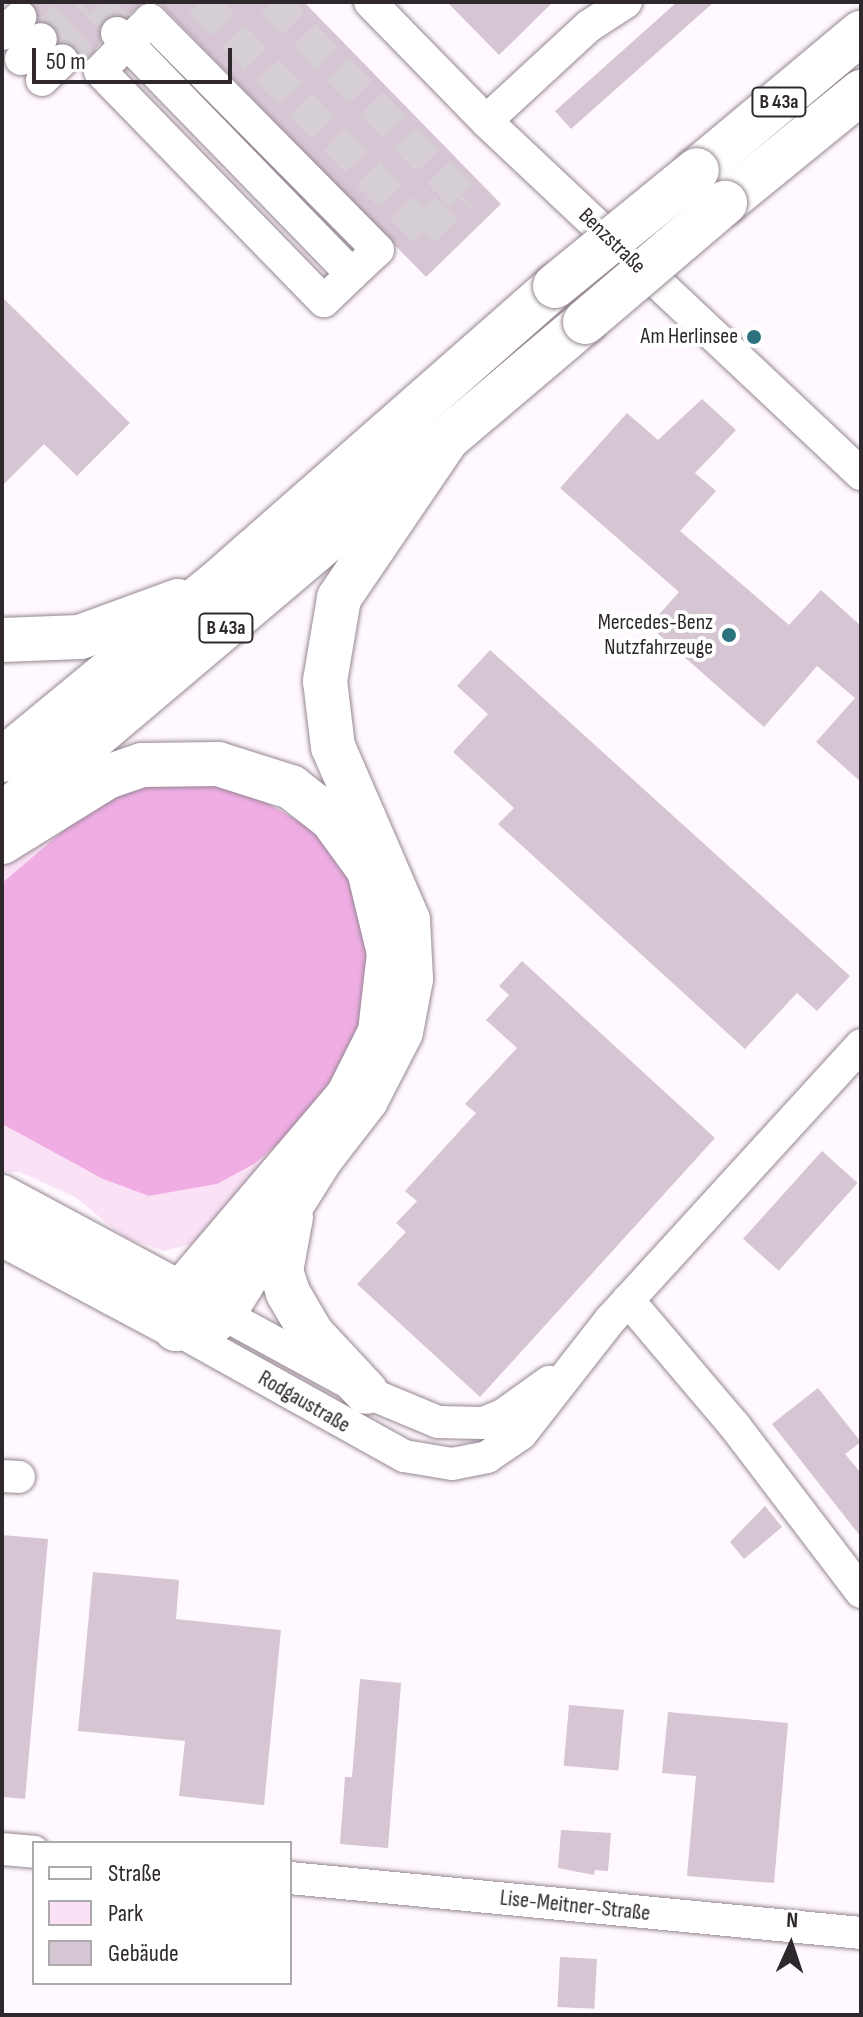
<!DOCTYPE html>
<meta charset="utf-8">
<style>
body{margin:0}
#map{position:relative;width:863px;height:2017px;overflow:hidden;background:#fff8fe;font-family:"Sofia Sans Condensed",sans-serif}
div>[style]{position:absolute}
.green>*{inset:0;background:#fae1f5}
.forest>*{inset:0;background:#efade4}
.building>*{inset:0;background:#d6c5d2;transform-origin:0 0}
.minor-tunnel>*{height:32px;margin-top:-16px;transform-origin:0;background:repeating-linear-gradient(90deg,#d5ced4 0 32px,transparent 0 48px)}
.roads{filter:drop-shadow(0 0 2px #968793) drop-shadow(0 0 2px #968793)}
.minor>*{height:32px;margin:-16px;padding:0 16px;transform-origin:16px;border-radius:16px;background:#fff}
.major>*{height:40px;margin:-20px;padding:0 20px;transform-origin:20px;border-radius:20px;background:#fff}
.highway>*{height:44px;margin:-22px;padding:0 22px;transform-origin:22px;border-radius:22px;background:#fff}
.bridges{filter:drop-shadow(0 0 2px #968793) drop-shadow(0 0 2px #968793)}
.highway-bridge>*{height:44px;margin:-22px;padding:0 22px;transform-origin:22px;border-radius:22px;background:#fff}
.dots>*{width:22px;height:22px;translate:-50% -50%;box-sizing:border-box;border:4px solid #fff;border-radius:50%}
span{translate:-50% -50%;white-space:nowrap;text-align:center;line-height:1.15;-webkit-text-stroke:8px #fff;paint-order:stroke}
.shield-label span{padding:2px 6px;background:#fff;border:2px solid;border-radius:6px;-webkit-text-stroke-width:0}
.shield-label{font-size:20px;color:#2e282d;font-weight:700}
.street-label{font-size:22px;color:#2e282d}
.poi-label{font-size:22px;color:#2e282d}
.right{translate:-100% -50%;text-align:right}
.frame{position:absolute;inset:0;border:4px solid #2e282d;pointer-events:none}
.legend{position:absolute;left:32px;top:1841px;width:260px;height:144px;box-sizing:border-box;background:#fff;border:2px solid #aba9ab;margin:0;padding:10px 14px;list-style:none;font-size:24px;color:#2e282d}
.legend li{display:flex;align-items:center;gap:16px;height:40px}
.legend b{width:40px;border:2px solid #aba9ab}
.north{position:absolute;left:751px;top:1905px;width:80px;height:80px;-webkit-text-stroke:6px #fff;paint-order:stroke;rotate:3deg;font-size:22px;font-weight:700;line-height:32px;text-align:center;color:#2e282d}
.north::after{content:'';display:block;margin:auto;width:28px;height:36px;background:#2e282d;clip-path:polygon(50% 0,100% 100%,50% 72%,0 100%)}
.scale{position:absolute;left:32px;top:48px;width:200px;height:36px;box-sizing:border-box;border:4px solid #2e282d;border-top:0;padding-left:10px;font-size:24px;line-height:28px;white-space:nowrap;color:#2e282d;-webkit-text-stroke:6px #fff;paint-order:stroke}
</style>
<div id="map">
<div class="green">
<i style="clip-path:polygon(184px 767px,253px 780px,320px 821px,369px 887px,379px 921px,383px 979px,373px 1029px,341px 1093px,232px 1211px,192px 1244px,164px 1251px,124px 1237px,75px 1197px,20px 1172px,2px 1172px,2px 1124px,103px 1179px,149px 1196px,217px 1184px,254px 1164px,320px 1099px,352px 1054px,367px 1012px,372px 969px,358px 889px,338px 853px,302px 818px,244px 790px,183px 780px,125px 791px,83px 814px,2px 883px,2px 860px,74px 799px,113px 781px)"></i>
</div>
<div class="forest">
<i style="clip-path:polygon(183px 780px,244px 790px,322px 834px,358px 889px,372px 969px,352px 1054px,287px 1136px,254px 1164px,217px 1184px,149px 1196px,103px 1179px,2px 1124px,2px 883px,83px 814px,125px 791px)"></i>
</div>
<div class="building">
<i style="clip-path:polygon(31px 2px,144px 2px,126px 17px,113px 15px,103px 20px,101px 42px,76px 73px,81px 57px,76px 49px,59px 42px,55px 26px,38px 21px)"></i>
<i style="clip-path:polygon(158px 2px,304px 2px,501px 204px,426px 277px)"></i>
<i style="clip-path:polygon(447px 2px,553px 2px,499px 55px)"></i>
<i style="clip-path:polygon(677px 2px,714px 2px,571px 129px,555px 111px)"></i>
<i style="clip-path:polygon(2px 297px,130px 423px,77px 476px,44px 444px,2px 486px)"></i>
<i style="clip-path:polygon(702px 399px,736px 430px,695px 473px,716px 491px,680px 531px,789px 625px,821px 590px,861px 626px,861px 782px,816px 742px,855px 698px,817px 666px,764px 727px,649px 626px,679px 592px,560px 488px,627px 413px,658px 440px)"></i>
<i style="clip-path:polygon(490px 650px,850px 976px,817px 1011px,797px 993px,745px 1049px,498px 824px,514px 808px,453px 752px,488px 714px,457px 686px)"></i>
<i style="clip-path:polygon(522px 961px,715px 1138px,480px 1397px,357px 1284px,406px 1232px,396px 1223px,417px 1201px,405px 1191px,476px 1113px,465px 1104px,517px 1048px,486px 1020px,509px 995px,499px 986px)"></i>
<i style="left:822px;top:1151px;width:48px;height:118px;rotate:42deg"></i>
<i style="clip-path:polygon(818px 1388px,861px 1442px,845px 1454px,861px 1473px,861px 1537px,772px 1424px)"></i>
<i style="clip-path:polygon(765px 1506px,782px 1527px,744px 1559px,730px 1542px)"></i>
<i style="clip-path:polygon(2px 1535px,48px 1539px,25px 1799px,2px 1797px)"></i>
<i style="clip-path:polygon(93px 1572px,179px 1580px,176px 1619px,281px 1630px,264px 1805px,179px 1796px,185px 1741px,78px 1731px)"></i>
<i style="clip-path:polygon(360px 1679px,401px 1683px,388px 1848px,340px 1844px,345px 1777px,352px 1777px)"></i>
<i style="left:569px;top:1705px;width:55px;height:61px;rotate:5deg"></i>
<i style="clip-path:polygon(668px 1712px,788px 1723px,774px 1883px,687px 1876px,696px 1776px,662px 1773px)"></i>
<i style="clip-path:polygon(561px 1830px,611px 1833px,608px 1871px,595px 1870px,594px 1875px,558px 1868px)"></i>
<i style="left:560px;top:1957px;width:37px;height:50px;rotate:3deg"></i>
</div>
<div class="minor-tunnel">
<i style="left:200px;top:2px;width:320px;rotate:45.6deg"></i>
<i style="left:424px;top:231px;width:52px;rotate:-44.2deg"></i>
<i style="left:461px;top:195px;width:270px;rotate:-134.4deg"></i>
<i style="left:41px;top:39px;width:54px;rotate:-42.8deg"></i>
<i style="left:62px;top:61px;width:86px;rotate:-43.1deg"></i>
</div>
<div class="roads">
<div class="minor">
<i style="left:370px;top:2px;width:166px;rotate:45.7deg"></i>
<i style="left:486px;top:121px;width:515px;rotate:43.27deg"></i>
<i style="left:117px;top:33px;width:14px;rotate:45deg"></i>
<i style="left:127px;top:43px;width:322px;rotate:45.8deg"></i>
<i style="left:352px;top:274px;width:35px;rotate:-43deg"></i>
<i style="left:378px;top:250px;width:324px;rotate:-134.7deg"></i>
<i style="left:150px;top:20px;width:33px;rotate:135deg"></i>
<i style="left:127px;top:43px;width:39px;rotate:134deg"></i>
<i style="left:100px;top:71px;width:321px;rotate:45.8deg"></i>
<i style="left:324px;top:301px;width:39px;rotate:-44deg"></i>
<i style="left:2px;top:34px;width:25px;rotate:-43deg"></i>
<i style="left:21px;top:59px;width:28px;rotate:-45deg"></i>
<i style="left:42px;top:80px;width:28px;rotate:-44deg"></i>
<i style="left:486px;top:121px;width:140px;rotate:-42.7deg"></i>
<i style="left:589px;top:26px;width:44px;rotate:-33deg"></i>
<i style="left:628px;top:1300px;width:164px;rotate:49.7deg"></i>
<i style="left:734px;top:1425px;width:210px;rotate:52.7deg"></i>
<i style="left:223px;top:1314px;width:163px;rotate:28.6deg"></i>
<i style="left:366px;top:1392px;width:78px;rotate:22.6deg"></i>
<i style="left:438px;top:1422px;width:45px;rotate:1.3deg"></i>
<i style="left:483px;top:1423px;width:22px;rotate:-22deg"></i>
<i style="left:503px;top:1415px;width:57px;rotate:-35.7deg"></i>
<i style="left:176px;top:1329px;width:261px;rotate:29.1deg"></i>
<i style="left:404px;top:1456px;width:49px;rotate:9.5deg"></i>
<i style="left:452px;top:1464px;width:36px;rotate:-11deg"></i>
<i style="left:487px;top:1457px;width:41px;rotate:-34.1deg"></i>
<i style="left:521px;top:1434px;width:146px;rotate:-52deg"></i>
<i style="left:611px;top:1319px;width:371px;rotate:-47.6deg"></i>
<i style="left:2px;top:1476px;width:17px;rotate:3deg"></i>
<i style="left:2px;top:1849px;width:32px;rotate:5deg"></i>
<i style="left:290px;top:1878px;width:574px;rotate:5.5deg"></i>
</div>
<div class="major">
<i style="left:2px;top:1195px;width:251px;rotate:28.3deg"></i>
<i style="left:2px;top:1236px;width:197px;rotate:28.1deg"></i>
</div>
<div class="highway">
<i style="left:697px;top:170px;width:214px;rotate:-39.9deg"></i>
<i style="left:725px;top:203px;width:176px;rotate:-39.2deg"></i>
<i style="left:2px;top:640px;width:78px;rotate:-2.2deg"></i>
<i style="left:80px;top:637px;width:104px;rotate:-20.2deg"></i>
<i style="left:2px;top:760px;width:278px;rotate:-39.5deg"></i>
<i style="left:217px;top:583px;width:450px;rotate:-41.3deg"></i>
<i style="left:19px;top:801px;width:741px;rotate:-40.24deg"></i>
<i style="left:2px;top:842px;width:123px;rotate:-31.8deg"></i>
<i style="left:107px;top:777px;width:37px;rotate:-19deg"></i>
<i style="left:142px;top:765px;width:76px;rotate:-0.8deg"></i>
<i style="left:218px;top:764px;width:77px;rotate:17.5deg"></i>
<i style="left:291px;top:787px;width:52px;rotate:38deg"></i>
<i style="left:332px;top:819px;width:63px;rotate:54deg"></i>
<i style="left:369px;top:870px;width:85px;rotate:76.5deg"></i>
<i style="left:389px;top:953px;width:80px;rotate:96.5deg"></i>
<i style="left:380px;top:1032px;width:72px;rotate:116.6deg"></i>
<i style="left:348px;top:1096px;width:256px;rotate:130.4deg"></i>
<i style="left:182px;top:1291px;width:27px;rotate:107deg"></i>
<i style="left:174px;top:1317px;width:12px;rotate:81deg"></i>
<i style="left:176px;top:1329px;width:36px;rotate:-10deg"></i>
<i style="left:211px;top:1323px;width:15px;rotate:-37deg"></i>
<i style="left:223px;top:1314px;width:186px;rotate:-57.8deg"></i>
<i style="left:322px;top:1157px;width:72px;rotate:-52.3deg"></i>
<i style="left:366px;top:1100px;width:76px;rotate:-62.8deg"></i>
<i style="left:401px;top:1032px;width:54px;rotate:-79.3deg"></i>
<i style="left:411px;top:979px;width:59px;rotate:-92.9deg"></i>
<i style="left:408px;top:920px;width:189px;rotate:-113.4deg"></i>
<i style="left:333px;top:747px;width:66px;rotate:-96.9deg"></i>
<i style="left:325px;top:681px;width:84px;rotate:-80.4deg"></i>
<i style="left:339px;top:598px;width:192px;rotate:-55.8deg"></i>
<i style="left:291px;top:1217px;width:55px;rotate:100.5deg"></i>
<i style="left:281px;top:1271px;width:23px;rotate:72deg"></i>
<i style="left:288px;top:1293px;width:48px;rotate:59.7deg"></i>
<i style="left:312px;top:1334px;width:79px;rotate:47deg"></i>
</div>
</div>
<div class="bridges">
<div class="highway-bridge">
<i style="left:555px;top:286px;width:183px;rotate:-39.2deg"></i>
<i style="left:585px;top:322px;width:184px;rotate:-40.4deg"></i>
</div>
</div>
<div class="dots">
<i style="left:754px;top:337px;background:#2c737f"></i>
<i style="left:729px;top:635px;background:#2c737f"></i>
</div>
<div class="shield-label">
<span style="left:779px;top:102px">B 43a</span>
<span style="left:226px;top:628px">B 43a</span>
</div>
<div class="street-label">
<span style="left:612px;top:241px;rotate:44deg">Benzstraße</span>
<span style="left:304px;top:1402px;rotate:30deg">Rodgaustraße</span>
<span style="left:575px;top:1906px;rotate:6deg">Lise-Meitner-Straße</span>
</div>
<div class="poi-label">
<span class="right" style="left:738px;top:337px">Am Herlinsee</span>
<span class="right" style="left:713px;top:635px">Mercedes-Benz<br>Nutzfahrzeuge</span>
</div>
<div class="frame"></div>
<ul class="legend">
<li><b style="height:10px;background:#fff"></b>Straße</li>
<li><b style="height:22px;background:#fae1f5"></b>Park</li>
<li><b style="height:22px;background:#d6c5d2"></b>Gebäude</li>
</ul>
<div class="north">N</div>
<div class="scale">50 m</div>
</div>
